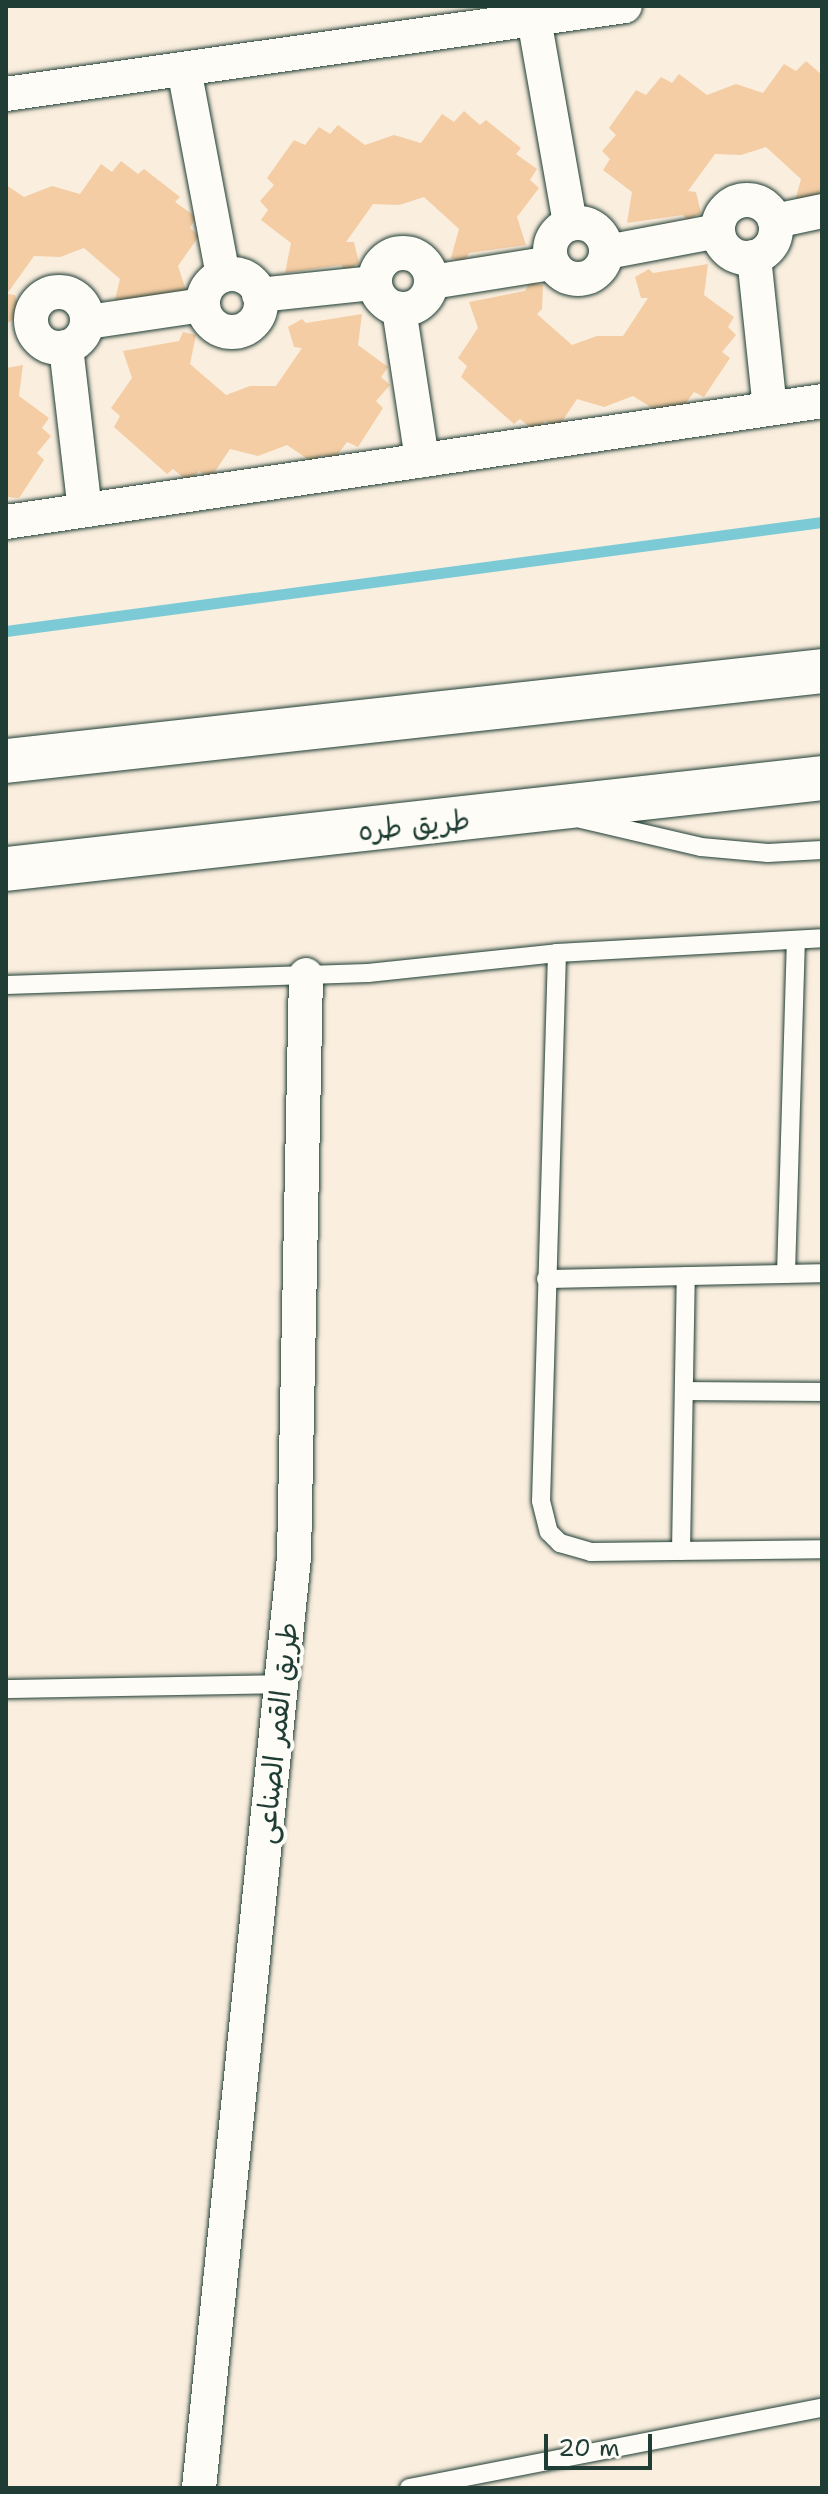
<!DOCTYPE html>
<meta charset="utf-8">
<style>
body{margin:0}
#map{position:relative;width:828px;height:2494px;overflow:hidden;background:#faeede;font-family:"Shantell Sans","Playpen Sans Arabic",sans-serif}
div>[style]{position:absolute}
.stream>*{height:11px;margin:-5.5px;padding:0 5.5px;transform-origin:5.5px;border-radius:5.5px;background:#7bcad6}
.building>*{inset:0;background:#f4cda4}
.roads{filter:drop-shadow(0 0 2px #1f3d34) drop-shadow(0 0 2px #1f3d34)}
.service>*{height:18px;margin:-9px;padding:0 9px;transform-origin:9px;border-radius:9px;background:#fdfcf7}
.minor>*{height:34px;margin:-17px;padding:0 17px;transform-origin:17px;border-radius:17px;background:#fdfcf7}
.minor>.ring{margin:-17px;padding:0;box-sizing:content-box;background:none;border:34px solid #fdfcf7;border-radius:50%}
.secondary>*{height:44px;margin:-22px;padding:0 22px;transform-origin:22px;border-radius:22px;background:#fdfcf7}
span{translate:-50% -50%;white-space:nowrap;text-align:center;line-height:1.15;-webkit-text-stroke:8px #fdfcf7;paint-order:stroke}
.street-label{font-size:28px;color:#1f3d34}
.frame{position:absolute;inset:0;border:8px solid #1f3d34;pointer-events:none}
.scale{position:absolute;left:544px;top:2434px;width:108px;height:36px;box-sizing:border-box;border:4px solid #1f3d34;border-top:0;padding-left:10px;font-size:24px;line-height:28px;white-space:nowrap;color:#1f3d34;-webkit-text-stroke:6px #fdfcf7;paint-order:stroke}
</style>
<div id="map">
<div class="stream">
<i style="left:6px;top:631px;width:823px;rotate:-7.61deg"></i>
</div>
<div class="building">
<i style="clip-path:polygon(806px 61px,822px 75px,822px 201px,793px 208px,801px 179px,766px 147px,741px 155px,715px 154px,688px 191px,696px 192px,701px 213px,687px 220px,683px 215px,627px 223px,632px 192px,603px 170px,610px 159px,602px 151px,616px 135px,609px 128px,636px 90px,646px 95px,661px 77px,672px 83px,679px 74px,707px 95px,736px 84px,763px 93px,784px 64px,796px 71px)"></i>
<i style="clip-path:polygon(464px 111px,480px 125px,486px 120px,521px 148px,516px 154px,537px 169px,530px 180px,539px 188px,517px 217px,526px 245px,469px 253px,464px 262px,451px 258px,459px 229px,424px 197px,399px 205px,373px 204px,346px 242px,354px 242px,359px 263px,345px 271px,341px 265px,285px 273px,291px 243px,261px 220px,268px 210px,260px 201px,274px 185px,267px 178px,294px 140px,305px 145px,319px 127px,330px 134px,338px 125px,365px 145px,394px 135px,421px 143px,442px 114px,454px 122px)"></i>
<i style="clip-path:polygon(121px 161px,138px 174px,144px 169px,180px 197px,175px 202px,196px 217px,190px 228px,199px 236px,178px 266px,187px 293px,113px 308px,120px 279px,84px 248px,60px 257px,34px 256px,7px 294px,15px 295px,21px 315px,6px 324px,6px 185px,24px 197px,52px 186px,80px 194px,101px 164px,112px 172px)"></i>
<i style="clip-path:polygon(708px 264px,704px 295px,734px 317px,728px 327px,736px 335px,722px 352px,730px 358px,704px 397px,694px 392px,680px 411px,669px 405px,662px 414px,633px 396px,604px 407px,577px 399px,557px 429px,545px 421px,536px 432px,520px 419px,514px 424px,461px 377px,467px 366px,458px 358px,478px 328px,469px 302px,525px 291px,530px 282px,543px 285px,542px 309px,537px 314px,572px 345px,597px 336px,623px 336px,648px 298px,641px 298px,635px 277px,649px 269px,653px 273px)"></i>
<i style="clip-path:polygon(362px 314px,358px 345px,388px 367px,381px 377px,390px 385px,376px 401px,383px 408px,358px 447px,347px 442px,333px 461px,322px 455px,315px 464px,287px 445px,258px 456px,230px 449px,210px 479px,199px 471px,189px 482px,173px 469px,167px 474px,114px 427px,120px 416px,111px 408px,132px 378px,123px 351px,179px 341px,183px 332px,196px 335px,190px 364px,226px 395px,250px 386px,276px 386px,302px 348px,294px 347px,288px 327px,302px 319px,306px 323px)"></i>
<i style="clip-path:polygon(23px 365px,19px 396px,49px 418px,42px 428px,51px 436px,37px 453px,44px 460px,19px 498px,6px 497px,6px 368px)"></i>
</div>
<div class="roads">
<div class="service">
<i style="left:581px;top:819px;width:123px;rotate:13.1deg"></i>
<i style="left:701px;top:847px;width:67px;rotate:5.1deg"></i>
<i style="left:768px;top:853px;width:54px;rotate:-3.2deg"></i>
<i style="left:557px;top:953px;width:548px;rotate:91.67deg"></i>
<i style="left:541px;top:1501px;width:32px;rotate:76deg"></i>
<i style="left:549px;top:1532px;width:16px;rotate:45deg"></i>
<i style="left:560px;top:1543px;width:32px;rotate:16deg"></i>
<i style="left:591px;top:1552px;width:231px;rotate:-0.7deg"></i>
<i style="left:6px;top:985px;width:362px;rotate:-1.9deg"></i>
<i style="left:368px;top:973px;width:190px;rotate:-6deg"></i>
<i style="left:557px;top:953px;width:265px;rotate:-3.2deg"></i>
<i style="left:786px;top:1274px;width:333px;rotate:-88.3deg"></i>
<i style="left:546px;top:1279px;width:276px;rotate:-1.2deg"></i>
<i style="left:684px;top:1391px;width:138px;rotate:0.4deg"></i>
<i style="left:681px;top:1551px;width:275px;rotate:-89deg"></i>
<i style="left:6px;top:1689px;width:274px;rotate:-1deg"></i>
<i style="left:409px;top:2488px;width:421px;rotate:-11deg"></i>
</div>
<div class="minor">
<i style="left:534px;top:19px;width:208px;rotate:80deg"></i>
<i style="left:184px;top:69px;width:210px;rotate:79.3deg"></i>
<i style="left:6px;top:94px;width:625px;rotate:-8.09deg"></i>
<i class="ring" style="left:718px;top:200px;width:24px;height:24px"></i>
<i style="left:775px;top:221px;width:48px;rotate:-12deg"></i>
<i class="ring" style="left:550px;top:223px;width:22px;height:22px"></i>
<i style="left:607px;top:252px;width:113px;rotate:-10.7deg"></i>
<i class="ring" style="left:375px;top:253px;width:22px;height:22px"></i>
<i style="left:754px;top:257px;width:152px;rotate:84deg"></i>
<i class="ring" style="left:203px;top:274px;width:24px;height:24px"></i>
<i style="left:432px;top:282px;width:121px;rotate:-9deg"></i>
<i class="ring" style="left:31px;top:292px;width:22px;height:22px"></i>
<i style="left:259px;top:295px;width:116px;rotate:-6deg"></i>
<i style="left:399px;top:309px;width:153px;rotate:81.3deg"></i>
<i style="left:88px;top:322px;width:116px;rotate:-8.4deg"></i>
<i style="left:66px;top:347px;width:164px;rotate:83.4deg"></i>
<i style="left:6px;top:522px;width:825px;rotate:-8.43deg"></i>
<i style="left:199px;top:2488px;width:936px;rotate:-84.17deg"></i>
<i style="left:294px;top:1557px;width:582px;rotate:-88.82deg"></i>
</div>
<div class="secondary">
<i style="left:6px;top:761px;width:821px;rotate:-6.29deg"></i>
<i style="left:6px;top:869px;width:821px;rotate:-6.36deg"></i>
</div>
</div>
<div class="street-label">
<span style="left:414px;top:825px;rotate:-6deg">طريق طره</span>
<span style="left:276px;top:1733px;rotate:-84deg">طريق القمر الصناعى</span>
</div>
<div class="frame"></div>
<div class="scale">20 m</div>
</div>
